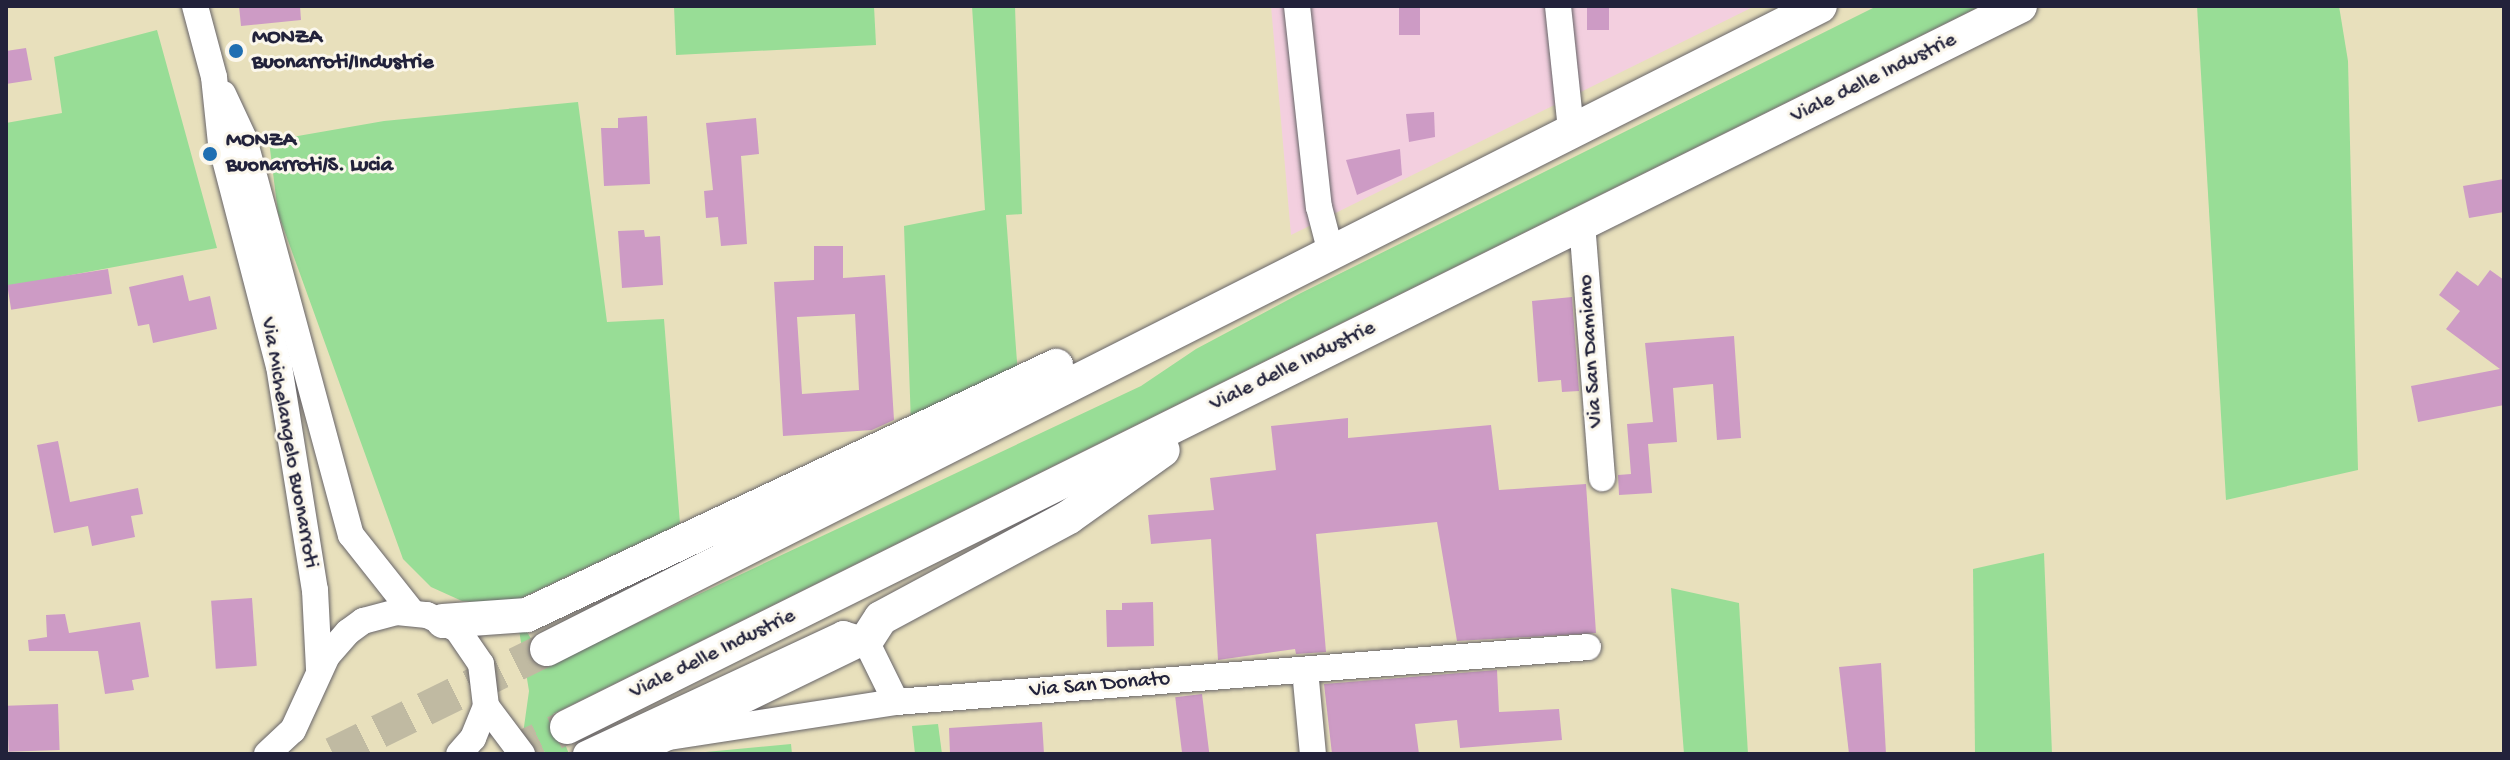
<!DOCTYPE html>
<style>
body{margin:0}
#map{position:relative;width:2510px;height:760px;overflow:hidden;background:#e8e0bc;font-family:"Gochi Hand",sans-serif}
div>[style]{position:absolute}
.built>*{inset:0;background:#f3cfdf}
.green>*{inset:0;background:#98dd96}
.building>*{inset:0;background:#cd9bc5;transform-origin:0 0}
.major-tunnel>*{height:34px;margin-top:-17px;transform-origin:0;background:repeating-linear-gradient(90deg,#c0baa2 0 34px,transparent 0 51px)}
.roads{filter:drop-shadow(0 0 2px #676468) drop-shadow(0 0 2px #676468)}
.minor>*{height:26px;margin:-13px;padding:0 13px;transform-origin:13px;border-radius:13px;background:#fff}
.major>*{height:34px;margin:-17px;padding:0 17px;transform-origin:17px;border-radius:17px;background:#fff}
.dots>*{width:22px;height:22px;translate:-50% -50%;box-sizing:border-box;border:4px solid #fbf7ec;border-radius:50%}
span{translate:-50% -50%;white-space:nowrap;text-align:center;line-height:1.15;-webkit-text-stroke:6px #fbf7ec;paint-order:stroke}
.poi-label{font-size:22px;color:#22223b;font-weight:700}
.left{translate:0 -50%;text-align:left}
.street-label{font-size:22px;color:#22223b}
.frame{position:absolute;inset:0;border:8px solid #22223b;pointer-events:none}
</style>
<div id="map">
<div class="built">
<i style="clip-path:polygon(1271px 6px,1755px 6px,1291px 235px)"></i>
</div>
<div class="green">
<i style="clip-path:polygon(674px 6px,874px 6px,876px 45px,676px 55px)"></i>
<i style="clip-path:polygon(972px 6px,1015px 6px,1022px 214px,1006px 215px,1018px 375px,911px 424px,904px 226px,985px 210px)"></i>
<i style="clip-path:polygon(1877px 6px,1980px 6px,553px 714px,569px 754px,549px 754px,522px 741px,529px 691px,519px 630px,525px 628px,546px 666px,1141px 386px,1196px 349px,1301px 293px)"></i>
<i style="clip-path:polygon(2197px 6px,2339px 6px,2348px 61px,2358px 470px,2226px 500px)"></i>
<i style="clip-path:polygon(157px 30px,217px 248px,6px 287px,6px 123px,62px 113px,54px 57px)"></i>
<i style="clip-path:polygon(578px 102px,607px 322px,664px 319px,680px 524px,508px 604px,462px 601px,431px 587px,403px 559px,278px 213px,269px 141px,384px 121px)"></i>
<i style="clip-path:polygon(2044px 553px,2052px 754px,1975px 754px,1973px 569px)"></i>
<i style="clip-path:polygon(1671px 588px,1739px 603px,1748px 754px,1684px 754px)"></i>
<i style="clip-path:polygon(938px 724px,942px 754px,915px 754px,912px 726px)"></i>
<i style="clip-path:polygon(791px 744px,792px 754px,692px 754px,695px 753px)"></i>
</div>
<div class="building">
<i style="clip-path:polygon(239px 6px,300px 6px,301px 20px,241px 26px)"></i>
<i style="left:1399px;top:6px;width:21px;height:29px"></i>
<i style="left:1587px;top:6px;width:22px;height:24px"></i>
<i style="clip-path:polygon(26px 48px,32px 80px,6px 84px,6px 51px)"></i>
<i style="clip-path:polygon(1434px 112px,1435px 137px,1409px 142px,1406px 114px)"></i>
<i style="clip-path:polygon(647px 116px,650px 184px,604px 186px,601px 128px,618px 128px,618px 118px)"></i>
<i style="clip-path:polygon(756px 118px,759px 154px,741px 156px,747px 244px,721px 246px,718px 217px,706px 218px,704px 191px,713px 190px,706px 123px)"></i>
<i style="clip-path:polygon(1400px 149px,1402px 175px,1357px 195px,1346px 160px)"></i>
<i style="clip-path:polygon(2504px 179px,2504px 212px,2469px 218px,2463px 186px)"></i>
<i style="clip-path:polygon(644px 230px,645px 237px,660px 236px,663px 285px,622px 288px,618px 231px)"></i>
<i style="clip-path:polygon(evenodd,814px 246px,843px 246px,843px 278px,885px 275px,894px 420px,872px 430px,783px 436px,774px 282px,814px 280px,814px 246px,855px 314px,859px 390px,802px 394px,797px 317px,855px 314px)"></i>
<i style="left:108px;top:269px;width:25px;height:102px;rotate:81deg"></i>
<i style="clip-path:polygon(2490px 270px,2504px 280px,2504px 405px,2418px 422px,2411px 386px,2500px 369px,2446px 329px,2460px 311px,2439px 295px,2457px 271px,2478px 286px)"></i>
<i style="clip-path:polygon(183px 275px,189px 301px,210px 296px,217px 329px,153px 343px,149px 324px,138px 326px,129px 287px)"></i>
<i style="clip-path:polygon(1572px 297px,1579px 391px,1562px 392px,1561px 380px,1538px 382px,1532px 301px)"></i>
<i style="clip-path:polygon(1734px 336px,1741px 438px,1717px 440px,1713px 384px,1673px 388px,1677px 442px,1648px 444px,1652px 493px,1619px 495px,1618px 475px,1631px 474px,1627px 424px,1653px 422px,1645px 343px)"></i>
<i style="clip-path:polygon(1348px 418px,1348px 438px,1491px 425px,1499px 490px,1586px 484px,1596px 633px,1457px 641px,1437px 522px,1316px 534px,1326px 652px,1296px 654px,1295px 649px,1218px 660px,1211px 539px,1151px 544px,1148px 515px,1214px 510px,1210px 478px,1276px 470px,1271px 426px)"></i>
<i style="clip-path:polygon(58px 441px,70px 502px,138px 488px,143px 514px,131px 516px,135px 537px,92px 546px,88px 526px,54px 533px,37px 445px)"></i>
<i style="left:252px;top:598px;width:68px;height:41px;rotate:86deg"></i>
<i style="clip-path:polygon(1153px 602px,1154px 646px,1107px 647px,1106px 610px,1122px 610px,1122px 603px)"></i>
<i style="clip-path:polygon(65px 614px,69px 633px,140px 622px,149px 677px,132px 680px,134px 690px,105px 694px,98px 651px,29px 651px,28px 640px,47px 637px,46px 615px)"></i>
<i style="clip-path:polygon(1881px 663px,1886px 754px,1849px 754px,1839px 667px)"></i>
<i style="clip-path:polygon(1497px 670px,1499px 712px,1559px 709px,1562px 740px,1460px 748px,1457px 720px,1415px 724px,1419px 754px,1332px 754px,1324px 684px)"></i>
<i style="left:1202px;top:694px;width:60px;height:27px;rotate:83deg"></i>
<i style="left:58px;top:704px;width:46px;height:51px;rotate:88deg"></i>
<i style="clip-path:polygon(1042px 722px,1044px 754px,950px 754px,949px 728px)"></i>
</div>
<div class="major-tunnel">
<i style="left:333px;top:754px;width:238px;rotate:-26.1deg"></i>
<i style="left:508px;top:754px;width:65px;rotate:-24.6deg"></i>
</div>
<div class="roads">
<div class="minor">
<i style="left:195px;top:6px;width:73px;rotate:75deg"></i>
<i style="left:214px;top:77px;width:67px;rotate:84deg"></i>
<i style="left:221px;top:144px;width:229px;rotate:75.4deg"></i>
<i style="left:279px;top:366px;width:227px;rotate:80.9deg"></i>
<i style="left:315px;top:590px;width:80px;rotate:87.1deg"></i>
<i style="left:1297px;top:6px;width:202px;rotate:83.8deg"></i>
<i style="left:1319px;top:207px;width:48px;rotate:75.4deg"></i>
<i style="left:1558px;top:6px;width:124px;rotate:84deg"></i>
<i style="left:223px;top:94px;width:50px;rotate:65deg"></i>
<i style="left:244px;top:139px;width:410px;rotate:74.9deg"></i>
<i style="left:351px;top:535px;width:98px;rotate:51.6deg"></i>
<i style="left:1582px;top:223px;width:256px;rotate:85.5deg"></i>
<i style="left:1305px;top:670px;width:84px;rotate:84.6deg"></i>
<i style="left:486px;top:706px;width:60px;rotate:53.1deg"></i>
<i style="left:669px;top:737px;width:230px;rotate:-8.8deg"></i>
<i style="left:896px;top:702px;width:694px;rotate:-4.54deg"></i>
<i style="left:267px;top:754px;width:35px;rotate:-43deg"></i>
<i style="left:293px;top:730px;width:81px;rotate:-65.3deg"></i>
<i style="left:327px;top:656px;width:32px;rotate:-49deg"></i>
<i style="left:348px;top:632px;width:19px;rotate:-36deg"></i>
<i style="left:363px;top:621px;width:35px;rotate:-15deg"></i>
<i style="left:397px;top:612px;width:30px;rotate:6deg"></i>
<i style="left:427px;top:615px;width:33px;rotate:25deg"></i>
<i style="left:457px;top:629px;width:42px;rotate:55.6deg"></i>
<i style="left:481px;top:664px;width:42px;rotate:83.2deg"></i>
<i style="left:486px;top:706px;width:35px;rotate:112deg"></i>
<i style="left:473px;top:738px;width:21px;rotate:131deg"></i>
<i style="left:586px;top:754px;width:284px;rotate:-25deg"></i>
<i style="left:843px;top:634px;width:24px;rotate:17deg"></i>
<i style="left:866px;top:641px;width:68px;rotate:63.8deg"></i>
<i style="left:633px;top:754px;width:259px;rotate:-25.9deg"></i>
</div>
<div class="major">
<i style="left:443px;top:621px;width:84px;rotate:-4.1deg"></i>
<i style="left:527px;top:615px;width:585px;rotate:-25.21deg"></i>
<i style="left:866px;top:641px;width:27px;rotate:-57deg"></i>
<i style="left:881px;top:618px;width:213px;rotate:-28.2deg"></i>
<i style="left:1069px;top:517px;width:115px;rotate:-35.5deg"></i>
<i style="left:547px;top:649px;width:1426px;rotate:-26.8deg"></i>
<i style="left:567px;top:727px;width:1622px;rotate:-26.39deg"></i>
</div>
</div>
<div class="dots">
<i style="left:236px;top:51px;background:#1f6fb2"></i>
<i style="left:210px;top:154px;background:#1f6fb2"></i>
</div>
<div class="poi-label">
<span class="left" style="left:252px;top:51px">MONZA<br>Buonarroti/Industrie</span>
<span class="left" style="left:226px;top:154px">MONZA<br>Buonarroti/S. Lucia</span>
</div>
<div class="street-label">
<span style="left:1874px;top:79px;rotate:-26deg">Viale delle Industrie</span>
<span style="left:1592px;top:351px;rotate:-94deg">Via San Damiano</span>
<span style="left:1293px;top:367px;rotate:-26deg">Viale delle Industrie</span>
<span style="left:288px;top:443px;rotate:80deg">Via Michelangelo Buonarroti</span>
<span style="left:713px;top:655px;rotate:-26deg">Viale delle Industrie</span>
<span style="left:1100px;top:686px;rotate:-5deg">Via San Donato</span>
</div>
<div class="frame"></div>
</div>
